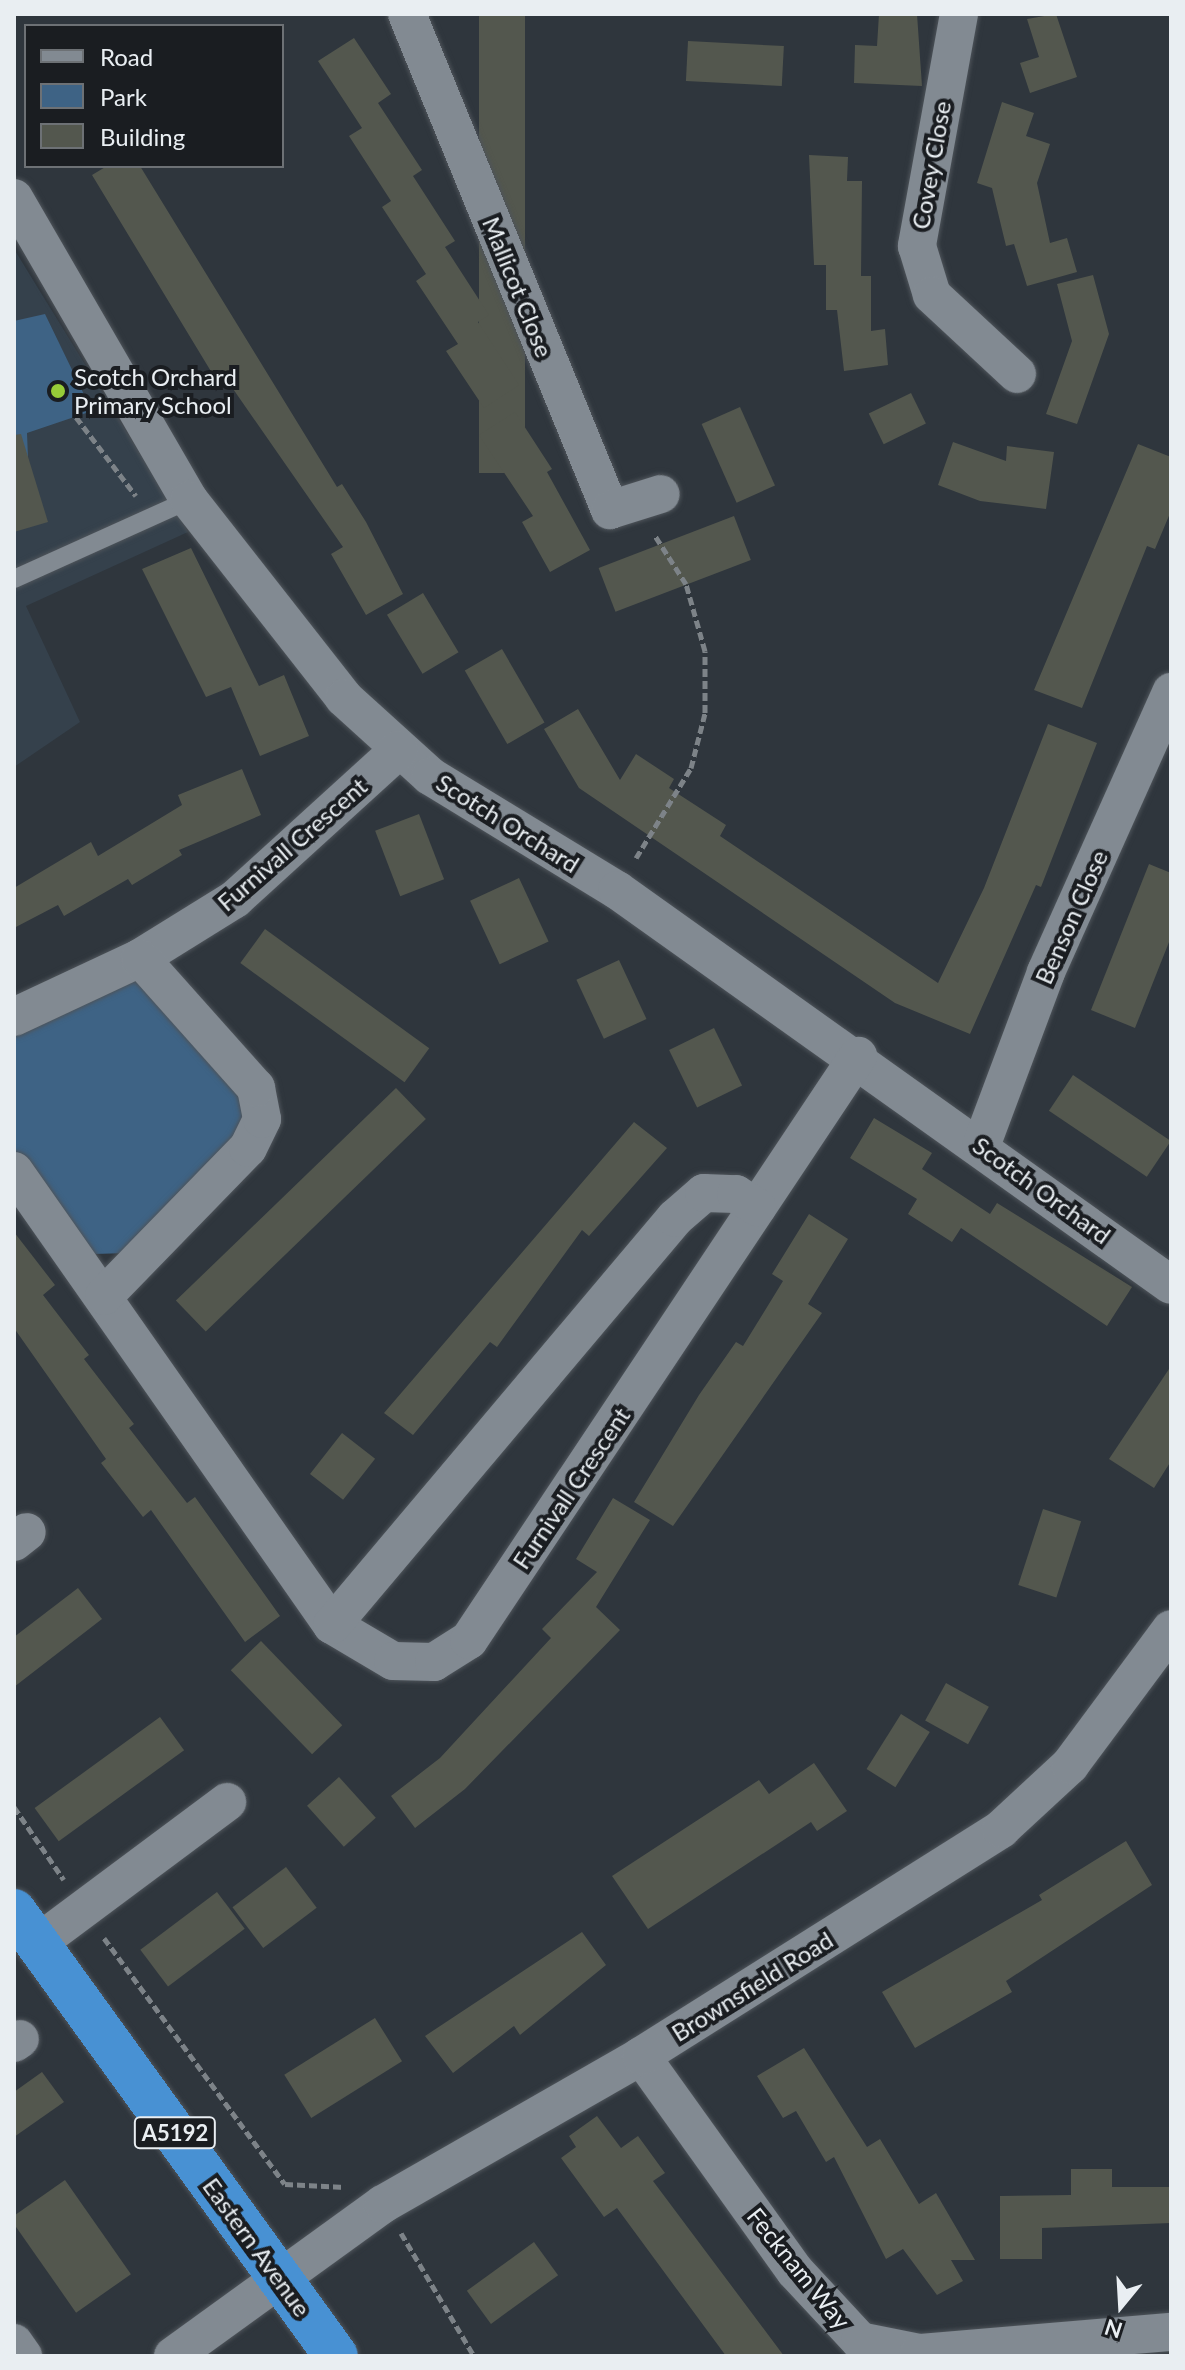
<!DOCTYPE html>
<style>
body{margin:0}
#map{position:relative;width:1185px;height:2370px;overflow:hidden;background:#2f363d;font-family:Lato,sans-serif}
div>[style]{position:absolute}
.built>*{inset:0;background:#35414c}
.green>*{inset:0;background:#3e6385}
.building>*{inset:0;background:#53574e;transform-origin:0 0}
.path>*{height:5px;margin-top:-2.5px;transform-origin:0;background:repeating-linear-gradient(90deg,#7d8388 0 8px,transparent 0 12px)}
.roads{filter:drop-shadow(0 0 2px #4e545a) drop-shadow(0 0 2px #4e545a)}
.lane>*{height:18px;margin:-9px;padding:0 9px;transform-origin:9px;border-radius:9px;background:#828a92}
.street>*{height:38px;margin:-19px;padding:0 19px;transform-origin:19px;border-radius:19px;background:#828a92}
.highway>*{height:44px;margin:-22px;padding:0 22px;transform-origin:22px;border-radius:22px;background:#4891d3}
.dots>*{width:22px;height:22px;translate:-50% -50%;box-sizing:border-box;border:4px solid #1a1d21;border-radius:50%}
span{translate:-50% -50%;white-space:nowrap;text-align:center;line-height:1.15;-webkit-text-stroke:8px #1a1d21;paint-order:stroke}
.shield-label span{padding:2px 6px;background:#1a1d21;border:2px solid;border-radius:6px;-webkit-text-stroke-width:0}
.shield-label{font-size:22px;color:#e9eef2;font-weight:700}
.street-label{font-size:24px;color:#e9eef2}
.poi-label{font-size:24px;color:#e9eef2}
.left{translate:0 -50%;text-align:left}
.frame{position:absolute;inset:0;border:16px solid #e9eef2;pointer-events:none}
.legend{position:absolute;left:24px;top:24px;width:260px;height:144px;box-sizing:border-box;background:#1a1d21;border:2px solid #6d7175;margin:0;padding:10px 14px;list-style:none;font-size:24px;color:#e9eef2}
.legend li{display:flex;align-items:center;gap:16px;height:40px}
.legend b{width:40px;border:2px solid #6d7175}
.north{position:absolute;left:1081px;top:2266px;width:80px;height:80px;-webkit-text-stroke:6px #1a1d21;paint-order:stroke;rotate:198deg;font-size:22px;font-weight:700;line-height:32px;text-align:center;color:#e9eef2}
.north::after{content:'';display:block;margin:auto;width:28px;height:36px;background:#e9eef2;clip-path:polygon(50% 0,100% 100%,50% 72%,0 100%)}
</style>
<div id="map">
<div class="built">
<i style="clip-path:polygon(14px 249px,188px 532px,26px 606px,80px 722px,14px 767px)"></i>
</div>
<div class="green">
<i style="clip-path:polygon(45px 314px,92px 411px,27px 433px,28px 458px,14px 462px,14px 321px)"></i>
<i style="clip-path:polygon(138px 974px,241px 1085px,245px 1111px,237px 1139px,129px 1253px,94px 1254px,14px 1152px,14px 1031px)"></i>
</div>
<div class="building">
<i style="left:479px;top:14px;width:46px;height:459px"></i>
<i style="clip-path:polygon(879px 14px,917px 14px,922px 86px,854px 83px,855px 45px,877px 46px)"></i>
<i style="clip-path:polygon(1056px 14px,1077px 77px,1030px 93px,1020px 63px,1039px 57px,1027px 19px)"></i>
<i style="clip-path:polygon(354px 38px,391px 94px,378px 103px,422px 170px,413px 176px,455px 241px,445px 247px,489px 315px,478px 322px,519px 385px,484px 408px,446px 351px,458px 344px,416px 281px,426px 274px,382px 207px,391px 201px,349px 136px,362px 128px,318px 61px)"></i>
<i style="left:688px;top:41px;width:96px;height:40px;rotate:3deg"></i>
<i style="clip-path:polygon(1002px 102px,1034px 113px,1026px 136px,1050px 144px,1037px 183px,1050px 243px,1067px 238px,1077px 272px,1027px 286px,1014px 244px,1006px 246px,992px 188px,977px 183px)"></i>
<i style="clip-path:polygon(809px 155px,848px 157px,847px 181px,862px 181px,861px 276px,871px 276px,871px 331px,885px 329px,888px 365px,844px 371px,837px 310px,826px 310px,826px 265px,814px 265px)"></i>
<i style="clip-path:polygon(107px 166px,140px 166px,337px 487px,342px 484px,366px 522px,403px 594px,366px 615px,331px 554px,343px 547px,222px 373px,215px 378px,92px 175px)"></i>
<i style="clip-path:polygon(1093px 275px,1109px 334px,1077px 424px,1046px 414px,1072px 341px,1057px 284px)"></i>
<i style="left:911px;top:393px;width:34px;height:47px;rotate:64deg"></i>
<i style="left:740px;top:407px;width:86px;height:42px;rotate:66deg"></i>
<i style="clip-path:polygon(515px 412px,552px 469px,547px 472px,590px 550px,550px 572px,522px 522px,533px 516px,479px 435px)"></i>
<i style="clip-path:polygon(21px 434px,48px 522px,14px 532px,14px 435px)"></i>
<i style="clip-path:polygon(953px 442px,1006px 461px,1007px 446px,1054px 452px,1046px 509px,980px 501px,938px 485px)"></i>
<i style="clip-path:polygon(1138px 444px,1171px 457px,1171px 511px,1155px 549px,1147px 546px,1082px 708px,1034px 690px)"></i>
<i style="left:734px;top:516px;width:47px;height:145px;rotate:69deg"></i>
<i style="clip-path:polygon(191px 548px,259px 686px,284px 675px,309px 736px,260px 756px,231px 687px,206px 697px,142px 569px)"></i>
<i style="left:423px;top:593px;width:69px;height:42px;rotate:59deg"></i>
<i style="left:502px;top:649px;width:85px;height:43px;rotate:60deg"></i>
<i style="clip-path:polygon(578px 709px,620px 780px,636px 754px,674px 779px,669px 788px,726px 825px,720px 836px,938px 983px,984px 888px,1048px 724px,1097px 743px,1041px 887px,1036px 885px,970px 1034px,895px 1003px,579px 788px,544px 729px)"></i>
<i style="clip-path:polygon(242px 769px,261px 815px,179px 850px,182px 855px,132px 885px,128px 879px,64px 916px,58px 905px,14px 928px,14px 888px,91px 842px,98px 856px,182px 805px,178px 795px)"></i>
<i style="left:419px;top:814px;width:70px;height:47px;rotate:69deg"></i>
<i style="clip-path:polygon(1149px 864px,1171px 873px,1171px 937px,1135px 1028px,1091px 1010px)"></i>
<i style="left:519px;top:878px;width:70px;height:54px;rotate:65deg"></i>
<i style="left:265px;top:929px;width:203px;height:42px;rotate:36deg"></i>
<i style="left:619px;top:960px;width:65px;height:47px;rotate:65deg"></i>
<i style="left:714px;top:1028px;width:64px;height:50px;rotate:64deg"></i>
<i style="left:1073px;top:1075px;width:118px;height:43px;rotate:34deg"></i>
<i style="left:396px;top:1088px;width:43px;height:306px;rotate:46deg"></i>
<i style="clip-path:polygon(874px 1118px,932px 1153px,922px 1169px,990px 1214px,997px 1203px,1132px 1287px,1107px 1326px,961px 1228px,952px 1242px,908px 1214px,917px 1199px,850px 1158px)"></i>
<i style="clip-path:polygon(634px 1122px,667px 1148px,589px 1236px,582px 1230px,497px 1347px,490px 1342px,413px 1435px,384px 1413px)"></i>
<i style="clip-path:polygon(809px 1214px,848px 1239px,808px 1304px,822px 1313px,673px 1526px,634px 1502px,699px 1395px,736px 1342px,743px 1346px,783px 1281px,772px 1274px)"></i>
<i style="clip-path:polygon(14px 1232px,55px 1285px,43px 1295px,89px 1355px,84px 1359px,134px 1424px,129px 1428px,187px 1503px,195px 1497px,280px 1616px,245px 1642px,151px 1510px,143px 1517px,101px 1463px,106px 1459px,14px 1328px)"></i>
<i style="clip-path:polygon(1171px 1366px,1171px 1461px,1154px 1488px,1109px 1459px)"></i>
<i style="left:342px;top:1433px;width:42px;height:52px;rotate:38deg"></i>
<i style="clip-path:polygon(613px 1498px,650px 1520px,596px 1607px,620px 1630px,465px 1789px,415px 1828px,391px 1796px,440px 1758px,551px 1638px,542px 1629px,597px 1572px,576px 1559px)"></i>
<i style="left:1043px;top:1509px;width:40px;height:80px;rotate:18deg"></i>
<i style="clip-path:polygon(78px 1588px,102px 1619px,14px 1687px,14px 1637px)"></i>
<i style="left:261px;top:1641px;width:117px;height:42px;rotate:46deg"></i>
<i style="left:946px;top:1683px;width:49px;height:43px;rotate:29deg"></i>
<i style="left:901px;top:1714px;width:34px;height:65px;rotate:32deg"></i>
<i style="left:160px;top:1717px;width:41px;height:155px;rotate:54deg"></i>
<i style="clip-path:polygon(814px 1763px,847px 1811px,817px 1831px,811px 1822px,648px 1929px,612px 1876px,759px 1780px,769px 1794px)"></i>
<i style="left:339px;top:1777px;width:55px;height:43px;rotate:48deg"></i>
<i style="clip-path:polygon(1126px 1841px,1152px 1885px,1006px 1981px,1012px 1992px,915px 2048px,882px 1992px,1042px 1900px,1039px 1895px)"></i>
<i style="left:286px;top:1867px;width:51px;height:67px;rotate:53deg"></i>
<i style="left:217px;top:1892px;width:46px;height:96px;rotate:53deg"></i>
<i style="clip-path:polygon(582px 1932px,606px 1965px,520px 2035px,514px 2026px,453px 2073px,425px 2036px)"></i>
<i style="left:375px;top:2018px;width:51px;height:107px;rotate:58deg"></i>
<i style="clip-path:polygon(804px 2048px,867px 2147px,880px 2139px,919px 2204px,936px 2193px,975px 2260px,951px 2260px,963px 2281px,937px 2295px,903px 2249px,886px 2259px,834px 2157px,826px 2162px,796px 2111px,783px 2118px,757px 2076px)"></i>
<i style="clip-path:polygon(42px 2072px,64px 2102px,14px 2137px,14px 2092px)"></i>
<i style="clip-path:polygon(597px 2116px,621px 2148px,638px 2136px,665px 2173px,653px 2181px,784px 2356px,726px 2356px,617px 2208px,604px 2217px,561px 2158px,576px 2147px,569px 2136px)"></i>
<i style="clip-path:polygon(1071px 2169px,1112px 2169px,1112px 2187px,1171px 2187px,1171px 2223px,1042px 2228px,1042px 2259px,1000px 2259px,1000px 2196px,1071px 2195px)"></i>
<i style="left:65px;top:2180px;width:115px;height:67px;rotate:55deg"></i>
<i style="left:534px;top:2242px;width:41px;height:83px;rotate:54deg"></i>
</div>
<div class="path">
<i style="left:76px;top:417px;width:99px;rotate:52.8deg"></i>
<i style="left:636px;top:858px;width:105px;rotate:-58.6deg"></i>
<i style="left:691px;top:768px;width:57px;rotate:-75.7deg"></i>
<i style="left:705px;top:713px;width:62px;rotate:-90deg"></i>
<i style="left:705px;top:651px;width:70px;rotate:-105.8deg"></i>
<i style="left:686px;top:584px;width:59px;rotate:-122.6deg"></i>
<i style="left:14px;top:1807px;width:88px;rotate:55.6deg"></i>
<i style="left:104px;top:1938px;width:305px;rotate:53.7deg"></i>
<i style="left:285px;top:2184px;width:60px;rotate:2.9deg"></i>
<i style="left:401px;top:2233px;width:143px;rotate:59.3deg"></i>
</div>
<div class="roads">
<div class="lane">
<i style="left:14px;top:579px;width:192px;rotate:-24.3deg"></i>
</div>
<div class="street">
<i style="left:407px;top:14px;width:536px;rotate:67.74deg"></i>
<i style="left:610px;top:510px;width:53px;rotate:-17.4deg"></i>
<i style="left:959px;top:14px;width:236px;rotate:100.3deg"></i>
<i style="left:917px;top:246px;width:51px;rotate:73deg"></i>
<i style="left:932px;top:295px;width:116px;rotate:42.9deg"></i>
<i style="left:14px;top:198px;width:349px;rotate:59.9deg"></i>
<i style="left:189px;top:500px;width:251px;rotate:51.9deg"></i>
<i style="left:344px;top:698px;width:116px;rotate:42.2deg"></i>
<i style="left:430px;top:776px;width:219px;rotate:31.4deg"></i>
<i style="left:617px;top:890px;width:680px;rotate:35.49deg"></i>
<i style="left:14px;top:1017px;width:139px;rotate:-25.1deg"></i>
<i style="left:140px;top:958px;width:112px;rotate:-31.8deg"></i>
<i style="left:235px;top:899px;width:222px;rotate:-42.3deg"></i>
<i style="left:981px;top:1146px;width:186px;rotate:-69.5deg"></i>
<i style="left:1046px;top:972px;width:307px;rotate:-65.9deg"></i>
<i style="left:14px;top:1171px;width:554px;rotate:54.99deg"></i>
<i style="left:332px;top:1625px;width:71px;rotate:30.5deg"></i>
<i style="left:393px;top:1661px;width:41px;rotate:1.4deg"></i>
<i style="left:434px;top:1662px;width:41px;rotate:-32.2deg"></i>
<i style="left:469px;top:1640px;width:702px;rotate:-56.33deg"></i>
<i style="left:104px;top:1296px;width:206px;rotate:-45.8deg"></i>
<i style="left:248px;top:1148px;width:32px;rotate:-64deg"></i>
<i style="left:262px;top:1119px;width:32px;rotate:-101deg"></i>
<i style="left:256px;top:1088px;width:174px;rotate:-131.7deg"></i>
<i style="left:14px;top:1542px;width:16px;rotate:-38deg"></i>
<i style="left:332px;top:1625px;width:532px;rotate:-49.88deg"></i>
<i style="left:675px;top:1218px;width:38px;rotate:-41deg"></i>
<i style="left:704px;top:1193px;width:32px;rotate:2deg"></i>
<i style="left:736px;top:1194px;width:25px;rotate:32deg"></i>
<i style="left:38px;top:1943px;width:236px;rotate:-36.7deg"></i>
<i style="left:14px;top:2043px;width:7px;rotate:-34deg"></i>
<i style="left:641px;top:2056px;width:264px;rotate:54.4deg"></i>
<i style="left:795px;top:2271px;width:96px;rotate:47.1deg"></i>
<i style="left:860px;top:2341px;width:60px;rotate:11.5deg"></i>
<i style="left:919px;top:2353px;width:253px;rotate:-4.8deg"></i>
<i style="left:14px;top:2343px;width:16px;rotate:55deg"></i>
<i style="left:173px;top:2356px;width:259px;rotate:-35.9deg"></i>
<i style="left:383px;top:2204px;width:297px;rotate:-29.8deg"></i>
<i style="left:641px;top:2056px;width:426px;rotate:-32.2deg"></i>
<i style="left:1001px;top:1829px;width:94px;rotate:-42.8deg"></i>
<i style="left:1070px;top:1765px;width:169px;rotate:-53.4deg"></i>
</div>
<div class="highway">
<i style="left:14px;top:1911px;width:549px;rotate:54.11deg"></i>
</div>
</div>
<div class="dots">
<i style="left:58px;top:391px;background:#97cc38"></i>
</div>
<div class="shield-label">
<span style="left:175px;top:2133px">A5192</span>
</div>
<div class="street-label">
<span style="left:931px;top:165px;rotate:-80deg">Covey Close</span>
<span style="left:518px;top:287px;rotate:68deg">Mallicot Close</span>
<span style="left:508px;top:823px;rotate:32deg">Scotch Orchard</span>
<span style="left:292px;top:844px;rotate:-41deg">Furnivall Crescent</span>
<span style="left:1071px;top:917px;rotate:-66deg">Benson Close</span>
<span style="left:1042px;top:1190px;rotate:36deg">Scotch Orchard</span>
<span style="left:571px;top:1488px;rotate:-56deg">Furnivall Crescent</span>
<span style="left:752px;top:1986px;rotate:-32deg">Brownsfield Road</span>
<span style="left:257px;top:2247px;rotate:54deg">Eastern Avenue</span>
<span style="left:799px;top:2268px;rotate:51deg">Fecknam Way</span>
</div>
<div class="poi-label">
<span class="left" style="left:74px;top:391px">Scotch Orchard<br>Primary School</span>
</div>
<div class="frame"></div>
<ul class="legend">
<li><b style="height:10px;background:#828a92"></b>Road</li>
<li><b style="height:22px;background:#3e6385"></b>Park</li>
<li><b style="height:22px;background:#53574e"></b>Building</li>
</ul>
<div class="north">N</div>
</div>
